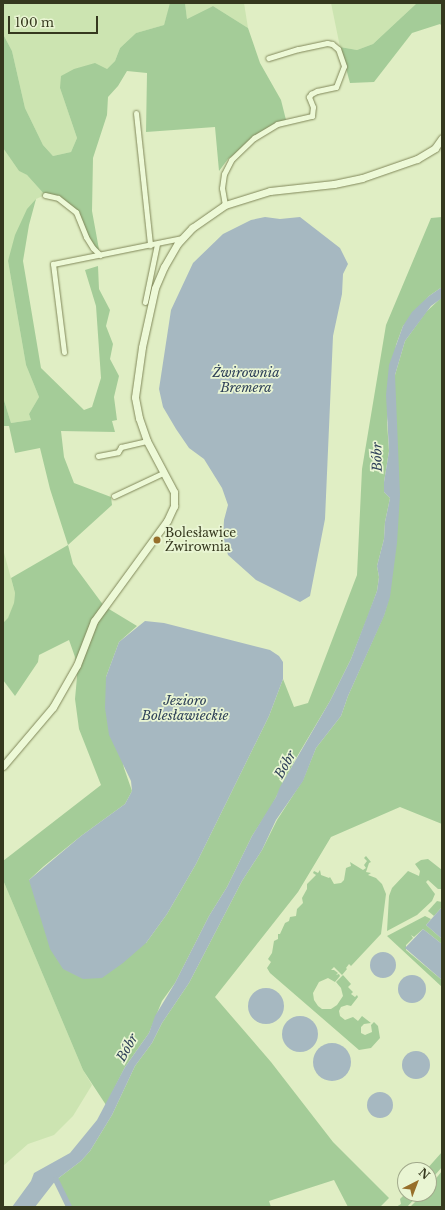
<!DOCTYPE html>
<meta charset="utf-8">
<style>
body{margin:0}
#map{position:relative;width:445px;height:1210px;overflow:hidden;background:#e0eec4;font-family:"Libre Baskerville",serif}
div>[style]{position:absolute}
.farmland>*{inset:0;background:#cce4b1}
.green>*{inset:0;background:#a4cc98}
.water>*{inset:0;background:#a6b8c1}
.round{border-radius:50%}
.canal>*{height:6px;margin:-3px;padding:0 3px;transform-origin:3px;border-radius:3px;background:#a6b8c1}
.roads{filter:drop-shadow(0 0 1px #81885a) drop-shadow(0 0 1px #81885a)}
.street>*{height:5px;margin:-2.5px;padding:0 2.5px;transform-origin:2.5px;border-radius:2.5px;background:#edf9d7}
.secondary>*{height:7px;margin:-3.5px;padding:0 3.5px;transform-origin:3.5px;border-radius:3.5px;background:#edf9d7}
.dots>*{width:11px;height:11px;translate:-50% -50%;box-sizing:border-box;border:2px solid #e9f5d3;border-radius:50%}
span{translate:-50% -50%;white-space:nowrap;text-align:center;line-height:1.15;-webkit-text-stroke:3.5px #e9f5d3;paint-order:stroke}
.poi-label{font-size:12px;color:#35381e}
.left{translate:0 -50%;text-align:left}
.water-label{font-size:13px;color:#2e4058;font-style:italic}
.frame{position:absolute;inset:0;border:4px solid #35381e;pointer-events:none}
.north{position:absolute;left:397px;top:1162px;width:40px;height:40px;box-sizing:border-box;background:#e9f5d3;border:1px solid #a1a98b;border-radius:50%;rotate:42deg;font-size:11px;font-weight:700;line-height:16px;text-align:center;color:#35381e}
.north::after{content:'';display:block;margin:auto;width:14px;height:18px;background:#976f2b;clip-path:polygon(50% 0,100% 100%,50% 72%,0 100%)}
.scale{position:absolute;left:8px;top:16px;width:90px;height:18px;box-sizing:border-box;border:2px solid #35381e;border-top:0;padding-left:5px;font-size:12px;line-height:14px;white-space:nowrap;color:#35381e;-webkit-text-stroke:3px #e9f5d3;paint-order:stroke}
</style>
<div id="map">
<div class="farmland">
<i style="clip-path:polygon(3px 3px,171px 3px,164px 25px,136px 33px,120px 48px,115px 61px,107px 69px,60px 88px,77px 138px,71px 152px,53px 156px,43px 145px,25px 108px,12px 51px,3px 34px)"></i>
<i style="clip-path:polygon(185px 3px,244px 3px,248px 28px,213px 6px,187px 19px)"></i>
<i style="clip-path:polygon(331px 3px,417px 3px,373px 44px,357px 50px,340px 47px)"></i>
<i style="clip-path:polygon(3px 148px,19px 171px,27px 175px,45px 195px,36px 199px,8px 261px,26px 365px,39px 397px,29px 414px,31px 420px,11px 423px,3px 397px)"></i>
<i style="clip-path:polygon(3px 549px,15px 593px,14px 604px,8px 619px,3px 623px)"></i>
<i style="clip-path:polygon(3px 880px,83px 1070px,92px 1085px,73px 1116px,54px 1135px,28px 1144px,3px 1166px)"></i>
</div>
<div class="green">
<i style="clip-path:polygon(170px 3px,185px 3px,187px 19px,213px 6px,248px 28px,260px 63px,281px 100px,286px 120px,250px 142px,228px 159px,219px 171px,215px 127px,146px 132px,147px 73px,127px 71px,118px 86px,108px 97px,107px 115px,93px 158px,92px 211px,100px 255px,71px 207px,45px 195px,27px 175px,19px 171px,3px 148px,3px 34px,12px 51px,25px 108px,43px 145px,53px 156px,71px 152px,77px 138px,60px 88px,61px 76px,74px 69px,95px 63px,107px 69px,115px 61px,120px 48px,136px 33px,164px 25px)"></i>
<i style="clip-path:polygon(417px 3px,442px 3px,442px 26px,440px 24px,412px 33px,374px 82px,350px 83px,340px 47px,357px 50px,373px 44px)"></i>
<i style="clip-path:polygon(36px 199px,29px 225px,23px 261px,41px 368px,84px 410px,92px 407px,101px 378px,96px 306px,85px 270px,98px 266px,99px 289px,110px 310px,106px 326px,113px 344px,110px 359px,119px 376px,114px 397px,117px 420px,112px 421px,115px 432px,61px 431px,64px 457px,74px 483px,111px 497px,112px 505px,68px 545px,73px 564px,104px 606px,137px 626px,119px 642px,106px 677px,124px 768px,132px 791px,125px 804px,81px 836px,44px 866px,29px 880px,146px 943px,167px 914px,196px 864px,269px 716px,283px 679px,294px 707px,308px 703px,357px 575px,362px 469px,386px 325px,431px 218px,442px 217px,442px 287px,429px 296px,403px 326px,396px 345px,387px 422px,389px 451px,384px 482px,384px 492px,390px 498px,385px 522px,384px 539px,377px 566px,379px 577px,377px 591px,368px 616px,351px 659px,330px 701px,295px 760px,272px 805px,252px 836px,227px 887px,209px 916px,175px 983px,162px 1001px,149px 1033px,125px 1067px,106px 1105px,83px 1070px,3px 880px,3px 861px,101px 785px,79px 729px,75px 699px,77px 677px,75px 657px,69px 640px,39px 655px,38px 662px,15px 696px,3px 680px,3px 623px,8px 618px,14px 603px,15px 593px,11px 578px,68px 545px,50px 489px,40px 448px,15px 453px,9px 426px,3px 426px,3px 397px,11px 423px,31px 420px,29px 414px,39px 397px,26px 365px,8px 261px,15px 235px,27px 209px)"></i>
<i style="clip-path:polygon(442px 297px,442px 824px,400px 807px,331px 837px,298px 892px,215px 997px,271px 1062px,333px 1142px,389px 1198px,380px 1207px,348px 1207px,334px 1180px,269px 1201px,271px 1207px,69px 1207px,56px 1180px,81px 1161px,90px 1151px,112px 1115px,135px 1066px,152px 1043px,162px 1023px,189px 983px,242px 881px,262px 850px,277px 820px,303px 780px,316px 748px,341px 716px,348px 696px,384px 615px,389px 598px,395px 375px,405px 341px,426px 312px)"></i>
<i style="clip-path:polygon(366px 856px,371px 862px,369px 863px,366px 872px,371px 873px,368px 875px,376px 878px,382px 884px,386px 894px,381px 934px,351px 966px,349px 964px,346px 968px,347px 969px,342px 975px,334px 967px,331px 970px,334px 970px,338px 973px,336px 975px,339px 974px,340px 976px,335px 982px,328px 978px,319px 982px,313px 993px,314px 1000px,318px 1006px,322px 1009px,331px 1009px,337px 1005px,343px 996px,341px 988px,336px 982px,343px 975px,351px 984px,348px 987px,353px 992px,351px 994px,355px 997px,357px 995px,358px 997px,351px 1006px,347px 1005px,341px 1007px,339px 1011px,340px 1016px,345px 1020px,353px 1017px,358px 1021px,362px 1016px,371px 1023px,364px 1024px,361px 1027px,361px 1033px,365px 1035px,372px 1032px,371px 1025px,374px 1022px,378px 1026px,380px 1038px,371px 1048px,359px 1050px,270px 973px,267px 968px,271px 962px,268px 959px,272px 953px,274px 941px,278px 939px,278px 934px,280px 934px,285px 923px,289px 921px,290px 917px,296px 916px,297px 909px,303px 903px,302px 898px,307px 889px,307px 884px,316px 875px,313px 873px,314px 871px,318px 873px,320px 870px,321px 875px,329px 878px,330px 877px,334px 884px,341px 883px,344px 880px,346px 868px,351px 866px,350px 862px,363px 870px,366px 868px,364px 865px,367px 861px,364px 858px)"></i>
<i style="clip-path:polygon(428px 859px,442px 870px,442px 889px,438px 889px,428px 880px,426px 882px,435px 894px,432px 901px,417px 915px,387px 931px,389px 896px,392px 888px,408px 871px,419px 876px,420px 871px,415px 864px,421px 860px)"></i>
<i style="clip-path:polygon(437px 901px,442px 902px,442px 907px,434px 916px,428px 911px)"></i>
<i style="clip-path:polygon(425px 916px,431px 919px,426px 925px,442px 939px,442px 944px,423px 929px,414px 937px,411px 935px,413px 938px,406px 945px,406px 950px,442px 980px,442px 987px,387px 936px)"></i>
<i style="clip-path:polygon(442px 1152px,442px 1167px,429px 1182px,429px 1170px,426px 1170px)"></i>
<i style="clip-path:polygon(442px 1171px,442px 1207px,410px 1207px,423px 1194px,429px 1194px,429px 1187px)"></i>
<i style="clip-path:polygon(409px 1194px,419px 1194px,407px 1207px,396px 1207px,401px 1204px,400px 1199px,404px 1195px)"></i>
</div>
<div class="water">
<i style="clip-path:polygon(265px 217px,280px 219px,300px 217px,340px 248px,348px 264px,343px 274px,342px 294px,333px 336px,325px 519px,310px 596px,300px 602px,256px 580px,228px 555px,223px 537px,224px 520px,228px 505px,222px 488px,204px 459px,189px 448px,176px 429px,163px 407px,159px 389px,171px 310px,193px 263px,223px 234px,251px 220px)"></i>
<i style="clip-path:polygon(442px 287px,442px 298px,431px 306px,405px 341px,395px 375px,400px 495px,397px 543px,390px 597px,384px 616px,348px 696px,341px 716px,316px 748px,303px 781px,276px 820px,262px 850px,242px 881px,189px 983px,162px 1023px,152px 1043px,135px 1066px,112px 1115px,90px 1151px,81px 1161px,56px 1180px,35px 1207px,12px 1207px,31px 1181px,34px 1173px,70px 1153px,97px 1120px,125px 1067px,149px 1033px,155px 1016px,175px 983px,209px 916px,227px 887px,252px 836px,276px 797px,280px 787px,330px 701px,351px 659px,377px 591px,379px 577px,377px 566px,384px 539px,385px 522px,390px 498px,384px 492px,384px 482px,389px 451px,386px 395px,389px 365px,403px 326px,412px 312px,429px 296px)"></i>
<i style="clip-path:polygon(145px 621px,164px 623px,270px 650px,279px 656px,283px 662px,283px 679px,269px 716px,196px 864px,167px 914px,146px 943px,123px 963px,102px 978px,83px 979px,63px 969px,50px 949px,29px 880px,81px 836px,125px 804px,132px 791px,131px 781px,109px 735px,105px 708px,106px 677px,119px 642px)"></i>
<i style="clip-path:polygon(442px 907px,442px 939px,426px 925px)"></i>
<i style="clip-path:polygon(423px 929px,442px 944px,442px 980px,405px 948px)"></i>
<i class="round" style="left:370px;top:952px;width:26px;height:26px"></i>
<i class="round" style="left:398px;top:975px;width:28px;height:28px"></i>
<i class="round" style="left:248px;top:988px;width:36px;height:36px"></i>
<i class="round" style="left:282px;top:1016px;width:36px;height:36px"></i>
<i class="round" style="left:313px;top:1043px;width:38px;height:38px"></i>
<i class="round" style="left:402px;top:1051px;width:28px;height:28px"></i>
<i class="round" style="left:367px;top:1092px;width:26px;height:26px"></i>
</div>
<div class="canal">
<i style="left:56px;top:1180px;width:30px;rotate:64deg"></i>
</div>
<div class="roads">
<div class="street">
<i style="left:136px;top:113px;width:133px;rotate:83.9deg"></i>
<i style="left:45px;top:195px;width:13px;rotate:13deg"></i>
<i style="left:58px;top:198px;width:23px;rotate:38deg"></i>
<i style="left:76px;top:212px;width:27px;rotate:68deg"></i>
<i style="left:86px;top:237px;width:13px;rotate:58deg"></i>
<i style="left:93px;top:248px;width:10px;rotate:45deg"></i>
<i style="left:225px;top:205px;width:17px;rotate:-100deg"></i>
<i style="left:222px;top:188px;width:14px;rotate:-82deg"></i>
<i style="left:224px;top:174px;width:16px;rotate:-63deg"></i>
<i style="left:231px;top:160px;width:32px;rotate:-44deg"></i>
<i style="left:254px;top:138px;width:27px;rotate:-31deg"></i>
<i style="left:277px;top:124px;width:36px;rotate:-13deg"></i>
<i style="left:312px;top:116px;width:9px;rotate:-84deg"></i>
<i style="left:313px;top:107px;width:11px;rotate:-112deg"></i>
<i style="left:309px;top:97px;width:4px;rotate:-56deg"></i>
<i style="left:311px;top:94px;width:7px;rotate:-27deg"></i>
<i style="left:317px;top:91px;width:19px;rotate:-12deg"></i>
<i style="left:336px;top:87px;width:22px;rotate:-69deg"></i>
<i style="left:344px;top:66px;width:18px;rotate:-109deg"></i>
<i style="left:338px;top:49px;width:8px;rotate:-140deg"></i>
<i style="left:332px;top:44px;width:5px;rotate:-169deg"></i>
<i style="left:327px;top:43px;width:30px;rotate:168deg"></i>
<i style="left:298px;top:49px;width:31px;rotate:163deg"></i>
<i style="left:145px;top:302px;width:59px;rotate:-78.3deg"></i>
<i style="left:64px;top:352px;width:89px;rotate:-97.1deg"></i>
<i style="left:53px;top:264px;width:132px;rotate:-11.4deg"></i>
<i style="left:98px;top:456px;width:20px;rotate:-11deg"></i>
<i style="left:118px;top:452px;width:6px;rotate:-59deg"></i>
<i style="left:121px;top:447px;width:27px;rotate:-13deg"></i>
<i style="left:114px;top:496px;width:54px;rotate:-25.1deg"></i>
</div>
<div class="secondary">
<i style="left:3px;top:766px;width:77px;rotate:-49.7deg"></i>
<i style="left:53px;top:707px;width:48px;rotate:-60.3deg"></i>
<i style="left:77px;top:665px;width:47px;rotate:-68.9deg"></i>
<i style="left:94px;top:621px;width:124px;rotate:-53.9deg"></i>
<i style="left:167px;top:521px;width:17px;rotate:-65deg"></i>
<i style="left:174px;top:506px;width:14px;rotate:-90deg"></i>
<i style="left:174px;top:492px;width:58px;rotate:-117.9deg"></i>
<i style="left:147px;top:441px;width:24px;rotate:-109deg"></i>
<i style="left:139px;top:418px;width:21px;rotate:-101deg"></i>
<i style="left:135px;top:397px;width:50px;rotate:-82deg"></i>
<i style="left:142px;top:347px;width:60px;rotate:-77.6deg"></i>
<i style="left:155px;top:288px;width:23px;rotate:-67deg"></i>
<i style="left:164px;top:267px;width:28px;rotate:-60deg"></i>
<i style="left:178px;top:243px;width:21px;rotate:-47deg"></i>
<i style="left:192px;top:228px;width:40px;rotate:-34.9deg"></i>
<i style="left:225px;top:205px;width:47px;rotate:-17.3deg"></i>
<i style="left:270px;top:191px;width:64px;rotate:-6.2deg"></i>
<i style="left:334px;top:184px;width:29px;rotate:-12deg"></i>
<i style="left:362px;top:178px;width:58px;rotate:-19.1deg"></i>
<i style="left:417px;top:159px;width:21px;rotate:-31deg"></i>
<i style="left:435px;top:148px;width:12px;rotate:-55deg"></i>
</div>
</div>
<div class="dots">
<i style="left:157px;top:540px;background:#976f2b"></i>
</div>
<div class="poi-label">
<span class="left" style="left:165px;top:540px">Bolesławice<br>Żwirownia</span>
</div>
<div class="water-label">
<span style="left:246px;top:381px">Żwirownia<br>Bremera</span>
<span style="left:378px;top:457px;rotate:-91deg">Bóbr</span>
<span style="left:185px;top:709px">Jezioro<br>Bolesławieckie</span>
<span style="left:286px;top:765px;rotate:-61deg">Bóbr</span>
<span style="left:128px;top:1048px;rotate:-61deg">Bóbr</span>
</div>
<div class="frame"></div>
<div class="north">N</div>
<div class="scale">100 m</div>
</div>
